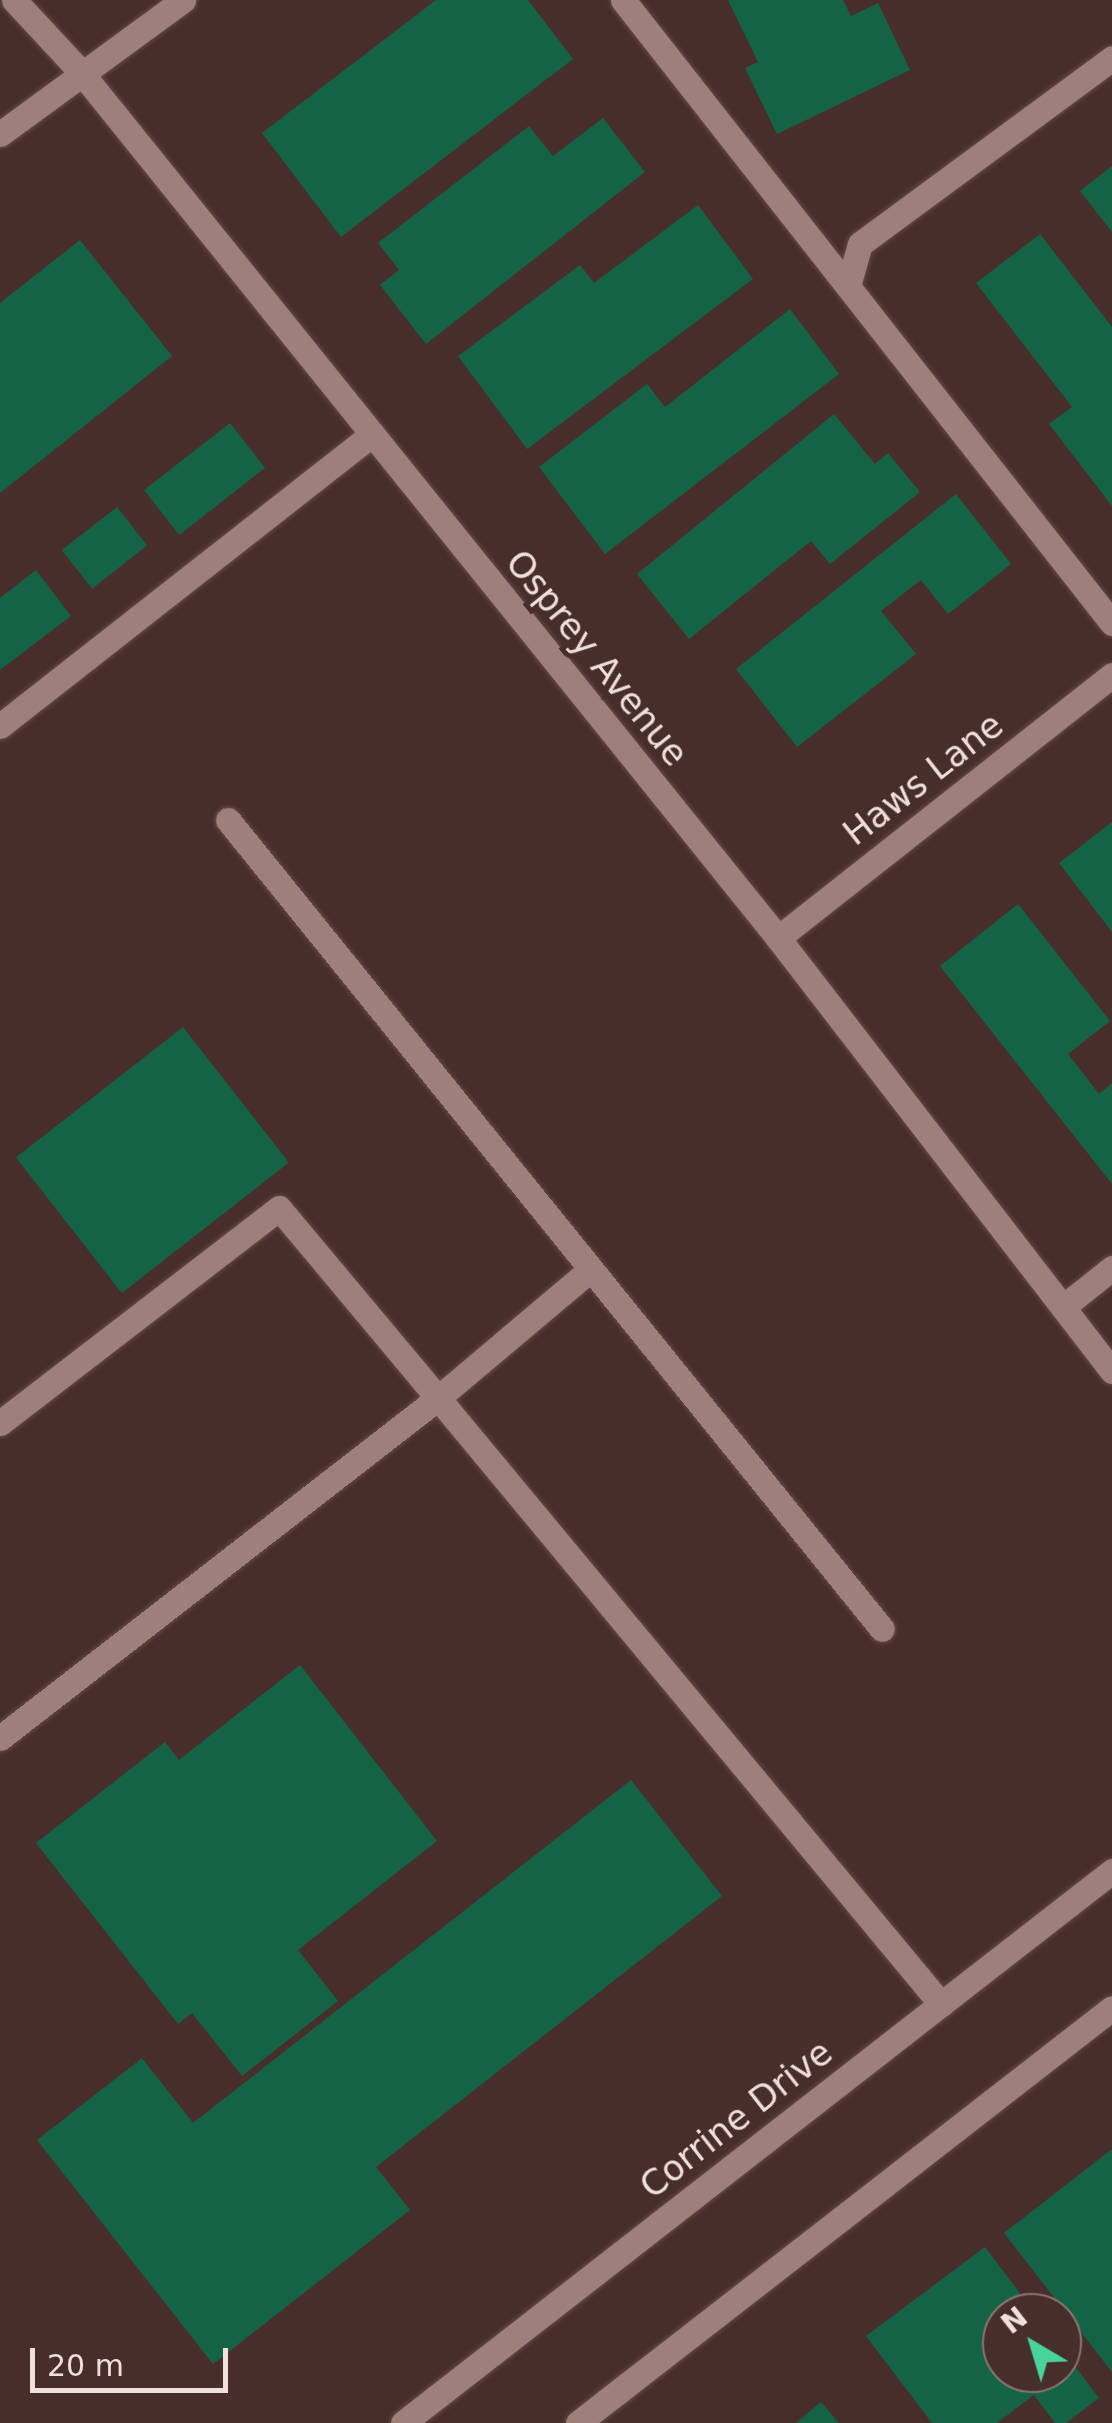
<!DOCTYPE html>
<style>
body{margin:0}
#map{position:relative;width:1112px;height:2423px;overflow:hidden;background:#482e2a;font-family:"DejaVu Sans",sans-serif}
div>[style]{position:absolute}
.building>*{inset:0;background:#146346;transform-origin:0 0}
.roads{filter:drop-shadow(0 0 2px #634a46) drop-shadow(0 0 2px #634a46)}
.minor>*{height:25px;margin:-12.5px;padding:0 12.5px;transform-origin:12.5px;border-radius:12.5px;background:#9e7f7a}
span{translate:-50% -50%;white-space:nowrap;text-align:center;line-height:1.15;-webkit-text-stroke:10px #482e2a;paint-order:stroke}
.street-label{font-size:35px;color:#f0dfdc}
.north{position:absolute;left:982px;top:2293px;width:100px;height:100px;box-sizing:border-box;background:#482e2a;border:2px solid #8b7571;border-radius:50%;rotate:322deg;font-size:28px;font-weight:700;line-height:40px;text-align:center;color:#f0dfdc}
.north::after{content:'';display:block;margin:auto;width:35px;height:45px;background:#47d49d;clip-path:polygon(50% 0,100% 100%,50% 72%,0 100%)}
.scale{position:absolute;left:30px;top:2348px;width:198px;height:45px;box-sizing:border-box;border:5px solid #f0dfdc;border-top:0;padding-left:12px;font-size:30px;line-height:35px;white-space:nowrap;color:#f0dfdc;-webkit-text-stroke:8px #482e2a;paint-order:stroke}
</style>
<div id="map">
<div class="building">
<i style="clip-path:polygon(436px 0,528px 0,573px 59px,341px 237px,262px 133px)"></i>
<i style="clip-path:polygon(728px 0,843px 0,851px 16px,878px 3px,910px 70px,777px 134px,745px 68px,758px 62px)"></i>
<i style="clip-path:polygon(603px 118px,645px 172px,426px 344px,380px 285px,399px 270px,378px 243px,529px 126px,553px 156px)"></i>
<i style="clip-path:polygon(1112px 166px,1112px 232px,1080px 191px)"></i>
<i style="clip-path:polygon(698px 205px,753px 279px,527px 449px,458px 356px,580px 265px,594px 283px)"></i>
<i style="clip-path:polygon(1040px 234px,1112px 327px,1112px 506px,1049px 424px,1072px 407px,976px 283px)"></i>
<i style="clip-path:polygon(80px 240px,172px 356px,0 493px,0 303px)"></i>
<i style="clip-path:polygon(790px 309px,839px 374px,605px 554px,539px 467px,647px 384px,665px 407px)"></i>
<i style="clip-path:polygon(834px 414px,875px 464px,888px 453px,920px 492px,830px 564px,811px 541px,689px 639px,637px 574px)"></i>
<i style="left:230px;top:423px;width:57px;height:109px;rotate:52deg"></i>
<i style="clip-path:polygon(956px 494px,1011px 564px,948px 614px,921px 580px,881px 611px,916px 654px,797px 747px,736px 669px)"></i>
<i style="left:117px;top:507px;width:49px;height:70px;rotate:52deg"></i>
<i style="clip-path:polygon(36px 570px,71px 616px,0 670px,0 598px)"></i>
<i style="clip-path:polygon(1112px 822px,1112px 932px,1059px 863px)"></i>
<i style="clip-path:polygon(1018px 904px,1110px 1021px,1068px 1054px,1099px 1094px,1112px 1083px,1112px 1184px,940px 966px)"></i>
<i style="left:183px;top:1027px;width:172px;height:212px;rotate:52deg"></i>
<i style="clip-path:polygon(300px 1665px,437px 1841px,298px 1950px,338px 2001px,242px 2076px,192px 2013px,178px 2024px,36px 1843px,165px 1742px,179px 1760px)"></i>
<i style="clip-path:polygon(631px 1780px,722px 1896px,376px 2167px,410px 2210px,213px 2364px,37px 2140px,142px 2058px,193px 2123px)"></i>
<i style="clip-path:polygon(1112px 2149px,1112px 2372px,1004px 2233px)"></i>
<i style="clip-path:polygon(985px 2247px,1035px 2313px,1002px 2313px,1002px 2373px,1062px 2373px,1062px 2349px,1099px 2398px,1066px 2423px,1055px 2423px,1034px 2395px,997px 2423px,932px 2423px,866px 2336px)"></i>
<i style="clip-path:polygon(821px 2402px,839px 2423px,796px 2423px)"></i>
</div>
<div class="roads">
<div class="minor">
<i style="left:14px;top:0;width:97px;rotate:47.1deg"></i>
<i style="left:80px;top:71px;width:1113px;rotate:51.16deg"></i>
<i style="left:778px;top:938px;width:547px;rotate:52.35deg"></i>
<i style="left:623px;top:0;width:792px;rotate:51.87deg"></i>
<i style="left:0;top:134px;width:227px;rotate:-36.2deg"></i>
<i style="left:848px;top:286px;width:44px;rotate:-74.1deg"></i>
<i style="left:860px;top:244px;width:313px;rotate:-36.4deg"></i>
<i style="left:0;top:726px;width:473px;rotate:-38.1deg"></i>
<i style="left:228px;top:820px;width:1040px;rotate:51.05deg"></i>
<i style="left:778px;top:938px;width:425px;rotate:-38.2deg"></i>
<i style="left:1063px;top:1307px;width:63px;rotate:-38.5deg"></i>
<i style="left:0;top:1423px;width:352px;rotate:-37.6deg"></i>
<i style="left:279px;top:1208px;width:248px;rotate:50.1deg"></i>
<i style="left:438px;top:1398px;width:200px;rotate:-40.1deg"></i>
<i style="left:0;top:1738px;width:554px;rotate:-37.82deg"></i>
<i style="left:438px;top:1398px;width:788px;rotate:50.31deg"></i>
<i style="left:403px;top:2423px;width:899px;rotate:-37.9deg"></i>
<i style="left:578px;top:2423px;width:676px;rotate:-37.85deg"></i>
</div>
</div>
<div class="street-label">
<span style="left:597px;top:658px;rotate:51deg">Osprey Avenue</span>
<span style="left:923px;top:779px;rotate:-38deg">Haws Lane</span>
<span style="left:736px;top:2119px;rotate:-38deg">Corrine Drive</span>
</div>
<div class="north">N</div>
<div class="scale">20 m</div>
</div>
